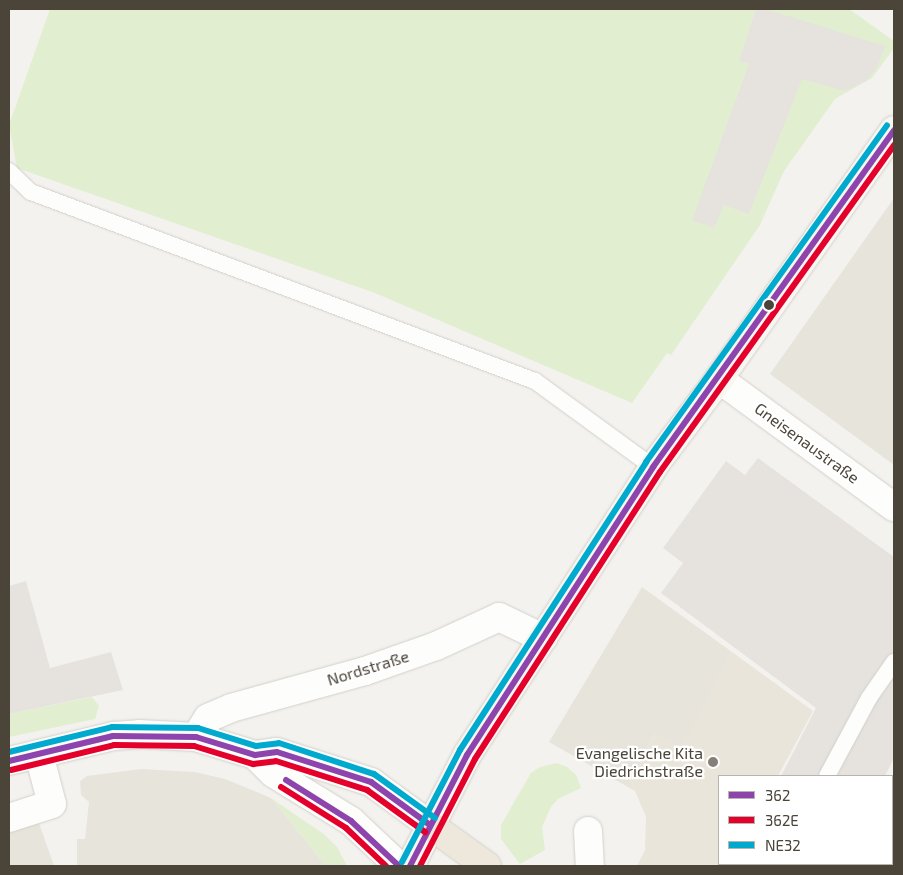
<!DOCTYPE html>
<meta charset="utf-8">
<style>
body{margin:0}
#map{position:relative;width:903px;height:875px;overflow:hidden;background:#f4f2ee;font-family:"Exo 2",sans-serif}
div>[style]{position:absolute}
.residential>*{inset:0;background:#e7e4dc}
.education>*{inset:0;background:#eae5da}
.green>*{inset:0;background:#e1eecf}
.parking>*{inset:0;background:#e6e3df}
.roads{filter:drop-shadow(0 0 1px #d2d0cb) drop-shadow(0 0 1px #d2d0cb)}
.service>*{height:16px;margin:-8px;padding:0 8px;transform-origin:8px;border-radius:8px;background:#fdfdfc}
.minor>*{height:28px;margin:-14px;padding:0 14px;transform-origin:14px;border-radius:14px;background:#fdfdfc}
.tertiary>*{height:28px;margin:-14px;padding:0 14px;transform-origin:14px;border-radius:14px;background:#fdfdfc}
.secondary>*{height:28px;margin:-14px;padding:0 14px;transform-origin:14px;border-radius:14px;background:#f7f6f1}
.motorway>*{height:28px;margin:-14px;padding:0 14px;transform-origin:14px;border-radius:14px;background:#ede8db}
.bus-1>*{height:6px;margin:-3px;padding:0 3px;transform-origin:3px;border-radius:3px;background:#8e44ad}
.bus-2>*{height:6px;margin:-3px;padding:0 3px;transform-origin:3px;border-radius:3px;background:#e4002b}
.bus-3>*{height:6px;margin:-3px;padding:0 3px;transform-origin:3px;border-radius:3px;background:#00a9ce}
.dots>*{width:14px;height:14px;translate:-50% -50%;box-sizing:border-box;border:2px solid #fff;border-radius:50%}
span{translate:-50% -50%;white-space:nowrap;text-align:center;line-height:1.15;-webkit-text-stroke:4.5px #fff;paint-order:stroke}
.street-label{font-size:16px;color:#4b4439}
.poi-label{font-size:16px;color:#4b4439}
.right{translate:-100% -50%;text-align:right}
.frame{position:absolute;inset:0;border:10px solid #4b4439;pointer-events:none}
.legend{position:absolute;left:718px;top:775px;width:175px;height:90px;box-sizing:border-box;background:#fff;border:1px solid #b7b4b0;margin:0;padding:6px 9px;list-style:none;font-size:15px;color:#4b4439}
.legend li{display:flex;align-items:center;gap:10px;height:25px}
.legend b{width:25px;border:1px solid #b7b4b0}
</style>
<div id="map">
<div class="residential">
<i style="clip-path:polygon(894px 198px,894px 465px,770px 374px)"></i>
<i style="clip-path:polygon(642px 587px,732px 652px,682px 748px,654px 734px,630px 779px,635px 791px,549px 742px)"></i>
<i style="clip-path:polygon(141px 769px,195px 772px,225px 779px,271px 798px,326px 866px,77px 866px,77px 839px,85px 839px,89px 802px,81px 795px,80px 781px,87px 776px)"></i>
<i style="clip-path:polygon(32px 823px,39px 823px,54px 866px,9px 866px,9px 830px)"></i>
</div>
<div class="education">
<i style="clip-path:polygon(732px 652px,813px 711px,778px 776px,719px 776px,719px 864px,733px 864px,731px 866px,637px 866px,645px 850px,646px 817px,630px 779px,654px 734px,682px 747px)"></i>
</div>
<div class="green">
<i style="clip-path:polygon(50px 9px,849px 9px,894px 41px,894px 48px,872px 78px,835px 99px,784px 171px,760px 225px,671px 355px,667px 353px,632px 403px,375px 293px,17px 168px,9px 125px)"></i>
<i style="clip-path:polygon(92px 697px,99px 706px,95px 719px,9px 737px,9px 714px)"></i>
<i style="clip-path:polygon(557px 763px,567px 767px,576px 775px,581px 788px,558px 799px,551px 807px,542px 827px,545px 850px,520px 864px,501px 839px,501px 825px,531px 773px,540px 767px)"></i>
<i style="clip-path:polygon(271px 798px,325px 835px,337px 847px,347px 866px,326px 866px)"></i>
</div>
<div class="parking">
<i style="clip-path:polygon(756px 9px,765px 9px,885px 46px,877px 68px,866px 81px,845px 91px,802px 79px,749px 214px,724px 205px,714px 228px,692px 220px,749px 64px,739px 61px)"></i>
<i style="clip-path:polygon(758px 458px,894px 557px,894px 758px,885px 776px,781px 776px,816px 708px,661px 593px,683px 563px,663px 548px,726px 461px,745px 475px)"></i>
<i style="clip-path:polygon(26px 581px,50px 668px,111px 652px,123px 690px,9px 714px,9px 586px)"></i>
</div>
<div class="roads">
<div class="service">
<i style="left:9px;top:171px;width:30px;rotate:44deg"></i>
<i style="left:31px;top:192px;width:538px;rotate:20.56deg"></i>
<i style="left:535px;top:381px;width:146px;rotate:36.1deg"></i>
<i style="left:827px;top:776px;width:89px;rotate:-61.7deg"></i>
<i style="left:869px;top:698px;width:44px;rotate:-55.2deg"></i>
<i style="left:780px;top:866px;width:2px;rotate:-63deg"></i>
</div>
<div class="minor">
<i style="left:719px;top:379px;width:217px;rotate:36.2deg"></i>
<i style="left:196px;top:737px;width:22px;rotate:-58deg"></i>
<i style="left:208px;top:718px;width:25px;rotate:-23deg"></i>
<i style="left:231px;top:708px;width:139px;rotate:-15.4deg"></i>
<i style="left:365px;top:671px;width:75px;rotate:-19.4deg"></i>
<i style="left:436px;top:646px;width:69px;rotate:-24.7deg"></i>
<i style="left:499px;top:617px;width:49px;rotate:25.5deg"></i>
<i style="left:9px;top:818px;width:45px;rotate:-18deg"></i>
<i style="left:52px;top:804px;width:52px;rotate:-104.6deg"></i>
<i style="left:588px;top:831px;width:35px;rotate:87deg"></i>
</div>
<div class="tertiary">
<i style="left:255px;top:755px;width:25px;rotate:45deg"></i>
<i style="left:273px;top:773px;width:92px;rotate:31.6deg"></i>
<i style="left:351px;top:821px;width:66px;rotate:43.2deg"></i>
<i style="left:9px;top:761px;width:107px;rotate:-13.5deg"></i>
<i style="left:113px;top:736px;width:26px;rotate:-4deg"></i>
<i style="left:139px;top:734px;width:57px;rotate:3deg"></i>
<i style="left:196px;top:737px;width:62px;rotate:17deg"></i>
<i style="left:255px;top:755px;width:22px;rotate:-8deg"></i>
<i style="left:277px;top:752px;width:99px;rotate:17.7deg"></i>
<i style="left:371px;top:782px;width:73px;rotate:36.1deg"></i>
</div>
<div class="secondary">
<i style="left:410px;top:866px;width:125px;rotate:-62.8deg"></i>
<i style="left:467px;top:755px;width:343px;rotate:-57.1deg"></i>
<i style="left:653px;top:467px;width:110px;rotate:-53.1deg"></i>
<i style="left:719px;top:379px;width:304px;rotate:-54.9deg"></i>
</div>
<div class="motorway">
<i style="left:430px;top:825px;width:70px;rotate:35.7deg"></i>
</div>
</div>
<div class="bus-1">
<i style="left:9px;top:761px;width:107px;rotate:-13.5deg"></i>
<i style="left:113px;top:736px;width:83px;rotate:0.7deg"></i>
<i style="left:196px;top:737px;width:62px;rotate:17deg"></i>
<i style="left:255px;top:755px;width:22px;rotate:-8deg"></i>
<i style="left:277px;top:752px;width:99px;rotate:17.7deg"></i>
<i style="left:371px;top:782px;width:73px;rotate:36.1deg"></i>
<i style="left:286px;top:780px;width:77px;rotate:32.2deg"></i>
<i style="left:351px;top:821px;width:66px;rotate:43.2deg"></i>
<i style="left:410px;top:866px;width:125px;rotate:-62.8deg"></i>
<i style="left:467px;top:755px;width:343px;rotate:-57.1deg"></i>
<i style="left:653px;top:467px;width:414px;rotate:-54.4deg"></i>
</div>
<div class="bus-2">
<i style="left:11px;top:770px;width:106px;rotate:-13.6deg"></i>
<i style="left:114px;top:745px;width:80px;rotate:0.7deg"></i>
<i style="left:194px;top:746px;width:62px;rotate:17deg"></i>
<i style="left:253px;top:764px;width:23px;rotate:-7deg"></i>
<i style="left:276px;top:761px;width:96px;rotate:17.7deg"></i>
<i style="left:367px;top:790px;width:72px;rotate:35.9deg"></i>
<i style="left:281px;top:787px;width:77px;rotate:32.2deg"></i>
<i style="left:346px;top:828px;width:55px;rotate:43.5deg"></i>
<i style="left:420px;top:866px;width:120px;rotate:-62.8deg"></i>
<i style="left:475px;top:759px;width:341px;rotate:-57.2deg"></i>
<i style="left:660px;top:472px;width:402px;rotate:-54.4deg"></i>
</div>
<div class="bus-3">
<i style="left:9px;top:752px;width:106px;rotate:-13.6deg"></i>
<i style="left:112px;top:727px;width:86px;rotate:0.7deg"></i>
<i style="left:198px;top:728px;width:61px;rotate:17.2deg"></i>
<i style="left:256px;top:746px;width:23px;rotate:-7deg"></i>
<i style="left:279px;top:743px;width:100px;rotate:18.1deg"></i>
<i style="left:374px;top:774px;width:75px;rotate:35.8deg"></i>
<i style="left:402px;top:862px;width:126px;rotate:-62.6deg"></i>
<i style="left:460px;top:750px;width:343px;rotate:-57.1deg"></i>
<i style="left:646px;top:462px;width:414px;rotate:-54.4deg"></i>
</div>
<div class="dots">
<i style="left:769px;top:305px;background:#4b4439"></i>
<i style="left:713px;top:762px;background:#868178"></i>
</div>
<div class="street-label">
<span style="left:807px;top:443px;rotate:36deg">Gneisenaustraße</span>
<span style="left:368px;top:668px;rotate:-17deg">Nordstraße</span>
</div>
<div class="poi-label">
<span class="right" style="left:703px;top:762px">Evangelische Kita<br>Diedrichstraße</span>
</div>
<div class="frame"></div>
<ul class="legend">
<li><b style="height:6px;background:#8e44ad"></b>362</li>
<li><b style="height:6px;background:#e4002b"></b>362E</li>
<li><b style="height:6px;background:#00a9ce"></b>NE32</li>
</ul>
</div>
